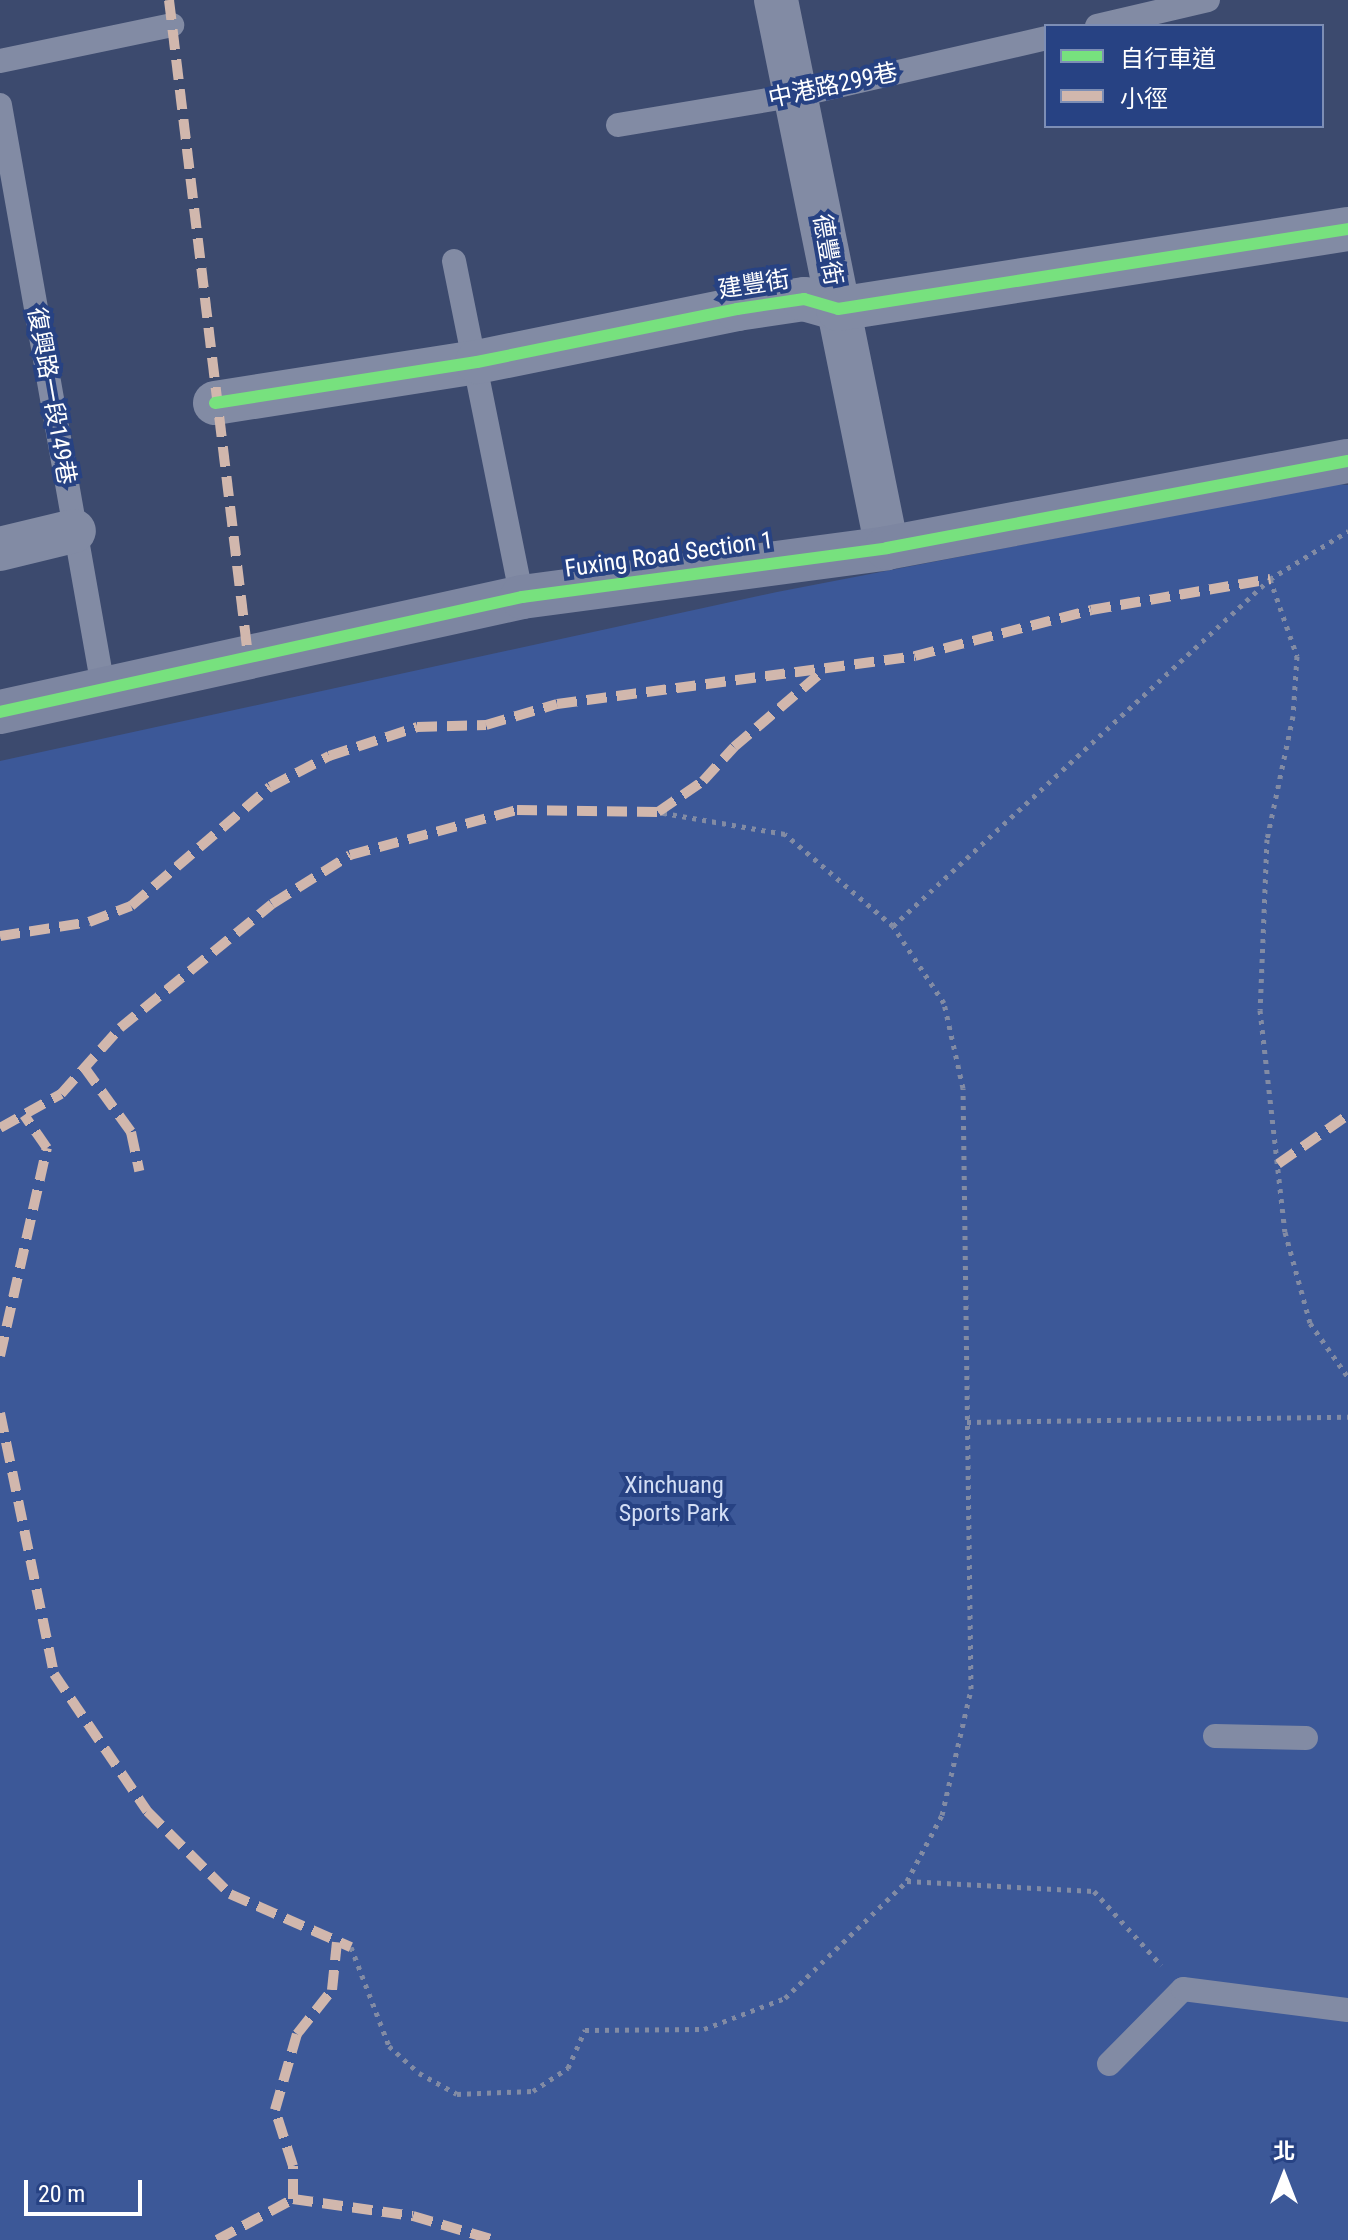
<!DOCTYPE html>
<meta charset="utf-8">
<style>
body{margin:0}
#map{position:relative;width:1348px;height:2240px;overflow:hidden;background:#3c4a6e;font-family:"Roboto Condensed","Noto Sans TC",sans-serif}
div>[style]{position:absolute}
.green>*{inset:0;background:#3c5898}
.path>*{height:5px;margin-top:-2.5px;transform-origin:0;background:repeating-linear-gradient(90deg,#828ba4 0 4px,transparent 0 10px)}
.lane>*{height:24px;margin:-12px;padding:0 12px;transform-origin:12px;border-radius:12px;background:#828ba4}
.street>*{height:44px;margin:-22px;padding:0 22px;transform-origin:22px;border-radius:22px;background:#828ba4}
.secondary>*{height:44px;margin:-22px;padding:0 22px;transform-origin:22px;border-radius:22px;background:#7d86a1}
.quiet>*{height:10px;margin-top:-5px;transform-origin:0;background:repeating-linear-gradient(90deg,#d1b7ad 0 20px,transparent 0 30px)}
.cycleway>*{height:12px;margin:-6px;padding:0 6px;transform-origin:6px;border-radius:6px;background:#77e17e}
span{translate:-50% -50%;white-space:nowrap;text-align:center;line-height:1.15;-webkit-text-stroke:8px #274283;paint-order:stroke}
.street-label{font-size:24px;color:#fff}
.park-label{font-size:24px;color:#d3def5}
.legend{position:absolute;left:1044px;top:24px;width:280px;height:104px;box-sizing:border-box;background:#274283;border:2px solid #7d8eb5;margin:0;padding:10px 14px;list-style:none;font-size:24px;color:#fff}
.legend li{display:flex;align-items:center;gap:16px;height:40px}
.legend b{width:40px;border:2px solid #7d8eb5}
.north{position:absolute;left:1244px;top:2136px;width:80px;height:80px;-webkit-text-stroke:6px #274283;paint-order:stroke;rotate:0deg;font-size:22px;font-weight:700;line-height:32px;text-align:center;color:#fff}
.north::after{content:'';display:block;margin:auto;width:28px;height:36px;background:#fff;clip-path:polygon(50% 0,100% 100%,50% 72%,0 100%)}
.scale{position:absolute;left:24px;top:2180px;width:118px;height:36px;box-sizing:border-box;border:4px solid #fff;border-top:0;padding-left:10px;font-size:24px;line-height:28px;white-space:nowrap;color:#fff;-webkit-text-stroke:6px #274283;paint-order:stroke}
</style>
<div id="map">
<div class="green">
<i style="clip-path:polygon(1336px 484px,1348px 485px,1348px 2240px,0 2240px,0 761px,777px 592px)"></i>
</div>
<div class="path">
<i style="left:1270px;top:579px;width:82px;rotate:70.7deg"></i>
<i style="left:1297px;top:656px;width:60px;rotate:93.8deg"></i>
<i style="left:1293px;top:716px;width:126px;rotate:101.9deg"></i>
<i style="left:1267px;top:839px;width:171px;rotate:92.3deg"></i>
<i style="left:1260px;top:1010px;width:223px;rotate:83.6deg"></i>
<i style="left:1285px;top:1232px;width:94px;rotate:74.6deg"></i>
<i style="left:1310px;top:1323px;width:66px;rotate:54.9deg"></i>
<i style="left:893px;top:926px;width:512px;rotate:-42.63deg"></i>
<i style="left:1270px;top:579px;width:92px;rotate:-31.6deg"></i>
<i style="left:967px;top:1422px;width:381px;rotate:-0.8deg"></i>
<i style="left:907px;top:1881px;width:187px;rotate:3.1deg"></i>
<i style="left:1094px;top:1891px;width:100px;rotate:47.8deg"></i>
<i style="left:351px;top:1947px;width:106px;rotate:69deg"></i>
<i style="left:389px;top:2046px;width:40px;rotate:42deg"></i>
<i style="left:419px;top:2073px;width:43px;rotate:28.9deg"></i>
<i style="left:457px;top:2094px;width:76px;rotate:-2.3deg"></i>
<i style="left:533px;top:2091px;width:42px;rotate:-33.3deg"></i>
<i style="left:568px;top:2068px;width:42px;rotate:-65.9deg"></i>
<i style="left:585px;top:2030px;width:119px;rotate:-0.5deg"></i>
<i style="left:704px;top:2029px;width:87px;rotate:-20.9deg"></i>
<i style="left:785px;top:1998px;width:169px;rotate:-43.8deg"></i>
<i style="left:907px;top:1881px;width:75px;rotate:-62.1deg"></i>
<i style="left:942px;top:1815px;width:129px;rotate:-77deg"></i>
<i style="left:971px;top:1689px;width:601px;rotate:-90.76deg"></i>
<i style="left:963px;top:1088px;width:87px;rotate:-102.6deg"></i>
<i style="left:944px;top:1003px;width:92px;rotate:-123.5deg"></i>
<i style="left:893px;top:926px;width:142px;rotate:-139.6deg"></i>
<i style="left:785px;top:834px;width:129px;rotate:-170.2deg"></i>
</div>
<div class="lane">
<i style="left:1097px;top:26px;width:114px;rotate:-13.2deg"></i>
<i style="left:0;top:61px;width:176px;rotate:-11.8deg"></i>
<i style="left:0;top:105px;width:591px;rotate:79.96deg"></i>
<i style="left:618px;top:125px;width:182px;rotate:-9.5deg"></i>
<i style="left:798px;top:95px;width:254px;rotate:-12.9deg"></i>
<i style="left:454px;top:261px;width:343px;rotate:78.6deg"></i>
<i style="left:1215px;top:1736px;width:91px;rotate:1.3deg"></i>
<i style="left:1109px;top:2064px;width:105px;rotate:-45.4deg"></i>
<i style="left:1183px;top:1989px;width:166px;rotate:7.3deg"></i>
</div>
<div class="street">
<i style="left:776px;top:0;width:559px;rotate:78.55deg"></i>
<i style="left:215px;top:403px;width:265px;rotate:-8.9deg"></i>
<i style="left:477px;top:362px;width:265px;rotate:-11.5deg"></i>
<i style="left:737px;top:309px;width:68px;rotate:-8.5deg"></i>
<i style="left:804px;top:299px;width:35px;rotate:16deg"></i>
<i style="left:838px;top:309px;width:516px;rotate:-8.91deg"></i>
<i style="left:0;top:549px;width:76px;rotate:-13.7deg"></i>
</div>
<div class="secondary">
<i style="left:0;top:712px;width:535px;rotate:-12.42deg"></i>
<i style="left:522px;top:597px;width:368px;rotate:-7.6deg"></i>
<i style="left:887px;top:548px;width:469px;rotate:-10.7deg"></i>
</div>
<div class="quiet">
<i style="left:169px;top:0;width:661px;rotate:83.13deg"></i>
<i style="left:0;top:936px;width:90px;rotate:-8.9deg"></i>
<i style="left:89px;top:922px;width:45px;rotate:-20.9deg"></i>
<i style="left:131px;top:906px;width:183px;rotate:-40.6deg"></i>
<i style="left:270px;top:787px;width:67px;rotate:-27.7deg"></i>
<i style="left:329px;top:756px;width:93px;rotate:-18.2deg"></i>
<i style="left:417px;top:727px;width:69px;rotate:-1.7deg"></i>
<i style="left:486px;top:725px;width:74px;rotate:-16.5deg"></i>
<i style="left:557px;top:704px;width:361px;rotate:-7.6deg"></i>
<i style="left:915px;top:656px;width:182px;rotate:-14.6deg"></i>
<i style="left:1091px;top:610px;width:182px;rotate:-9.8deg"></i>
<i style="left:84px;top:1067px;width:80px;rotate:54.1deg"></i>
<i style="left:131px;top:1132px;width:40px;rotate:78deg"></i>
<i style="left:0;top:1128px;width:70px;rotate:-29.1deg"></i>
<i style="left:61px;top:1094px;width:89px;rotate:-48.2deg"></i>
<i style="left:120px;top:1028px;width:196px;rotate:-39.2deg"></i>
<i style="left:272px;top:904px;width:92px;rotate:-32.1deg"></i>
<i style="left:350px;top:855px;width:173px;rotate:-15.1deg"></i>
<i style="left:517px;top:810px;width:141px;rotate:0.8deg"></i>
<i style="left:658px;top:812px;width:55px;rotate:-34.6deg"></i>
<i style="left:703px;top:781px;width:46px;rotate:-47.6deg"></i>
<i style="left:734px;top:747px;width:118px;rotate:-40.5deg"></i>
<i style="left:1278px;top:1164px;width:85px;rotate:-35deg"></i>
<i style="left:0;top:1356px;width:213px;rotate:-77.3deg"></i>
<i style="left:47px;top:1148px;width:40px;rotate:-124.9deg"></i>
<i style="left:0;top:1413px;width:267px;rotate:78.3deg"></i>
<i style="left:54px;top:1674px;width:166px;rotate:55.8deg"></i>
<i style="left:147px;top:1811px;width:117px;rotate:45deg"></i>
<i style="left:230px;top:1894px;width:132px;rotate:23.7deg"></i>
<i style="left:293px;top:2199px;width:121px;rotate:8.1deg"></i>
<i style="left:413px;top:2216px;width:84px;rotate:16.5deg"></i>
<i style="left:217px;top:2240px;width:86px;rotate:-28.3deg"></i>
<i style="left:293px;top:2199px;width:33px;rotate:-90deg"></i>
<i style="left:293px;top:2166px;width:59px;rotate:-107.8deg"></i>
<i style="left:275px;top:2110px;width:79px;rotate:-73.9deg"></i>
<i style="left:297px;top:2034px;width:56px;rotate:-51.5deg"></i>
<i style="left:332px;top:1990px;width:48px;rotate:-84.1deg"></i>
</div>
<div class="cycleway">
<i style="left:215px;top:403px;width:265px;rotate:-8.9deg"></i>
<i style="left:477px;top:362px;width:265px;rotate:-11.5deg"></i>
<i style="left:737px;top:309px;width:68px;rotate:-8.5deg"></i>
<i style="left:804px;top:299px;width:35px;rotate:16deg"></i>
<i style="left:838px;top:309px;width:516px;rotate:-8.91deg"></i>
<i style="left:0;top:712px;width:535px;rotate:-12.42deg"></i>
<i style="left:522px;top:597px;width:368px;rotate:-7.6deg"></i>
<i style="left:887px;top:548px;width:469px;rotate:-10.7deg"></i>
</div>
<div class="street-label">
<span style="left:833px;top:86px;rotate:-12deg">中港路299巷</span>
<span style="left:827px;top:250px;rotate:80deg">德豐街</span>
<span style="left:754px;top:285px;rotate:-9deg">建豐街</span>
<span style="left:51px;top:396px;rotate:80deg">復興路一段149巷</span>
<span style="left:669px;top:555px;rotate:-8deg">Fuxing Road Section 1</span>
</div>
<div class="park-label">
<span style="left:674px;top:1500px">Xinchuang<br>Sports Park</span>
</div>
<ul class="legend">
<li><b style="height:10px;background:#77e17e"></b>自行車道</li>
<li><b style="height:10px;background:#d1b7ad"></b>小徑</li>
</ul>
<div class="north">北</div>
<div class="scale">20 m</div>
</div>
